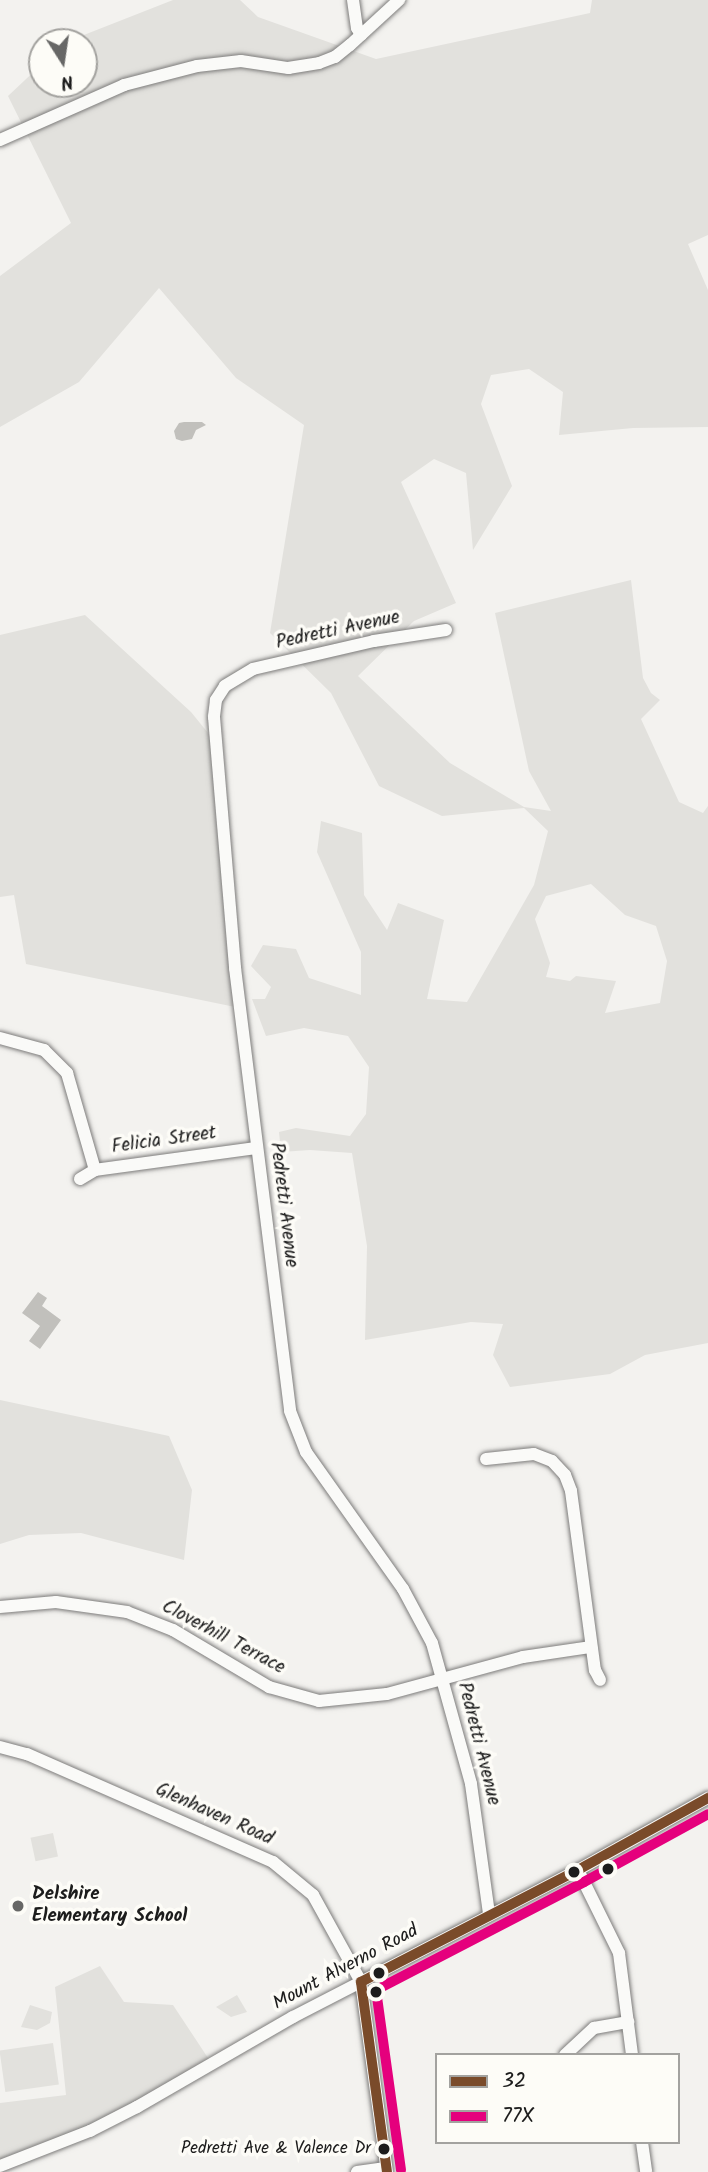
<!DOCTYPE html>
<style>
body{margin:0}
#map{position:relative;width:708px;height:2172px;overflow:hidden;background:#f3f2ef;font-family:Kalam,sans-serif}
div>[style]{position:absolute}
.green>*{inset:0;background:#e2e1dd;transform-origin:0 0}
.water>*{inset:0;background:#c1c0bc}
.roads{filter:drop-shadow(0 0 2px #7d7c7b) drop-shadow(0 0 2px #7d7c7b)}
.minor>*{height:12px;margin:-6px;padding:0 6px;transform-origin:6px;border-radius:6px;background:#fafaf8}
.bus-1>*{height:10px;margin:-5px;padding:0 5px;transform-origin:5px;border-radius:5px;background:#7a4b2a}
.bus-2>*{height:10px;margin:-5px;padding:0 5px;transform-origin:5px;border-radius:5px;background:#e5007d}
.dots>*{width:19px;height:19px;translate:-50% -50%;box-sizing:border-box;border:4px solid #fdfcf7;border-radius:50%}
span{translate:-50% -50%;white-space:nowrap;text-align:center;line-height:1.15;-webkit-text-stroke:7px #fdfcf7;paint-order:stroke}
.bus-label{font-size:17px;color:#1c1c1c}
.right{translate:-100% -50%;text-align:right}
.street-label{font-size:19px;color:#1c1c1c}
.poi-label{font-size:19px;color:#1c1c1c;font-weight:700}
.left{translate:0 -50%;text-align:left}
.legend{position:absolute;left:435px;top:2053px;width:245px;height:91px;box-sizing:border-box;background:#fdfcf7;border:2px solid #a3a29f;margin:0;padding:9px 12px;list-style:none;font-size:21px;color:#1c1c1c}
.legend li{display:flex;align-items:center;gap:14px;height:35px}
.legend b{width:35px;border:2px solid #a3a29f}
.north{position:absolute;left:28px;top:28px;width:70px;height:70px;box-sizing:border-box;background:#fdfcf7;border:2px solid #a3a29f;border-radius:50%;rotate:168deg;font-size:19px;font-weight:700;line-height:28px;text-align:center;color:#1c1c1c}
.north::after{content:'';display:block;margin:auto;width:24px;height:32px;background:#676766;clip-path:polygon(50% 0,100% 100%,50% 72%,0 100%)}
</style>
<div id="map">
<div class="green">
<i style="clip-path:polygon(evenodd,173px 0,240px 0,258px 17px,376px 59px,590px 13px,592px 0,708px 0,708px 235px,688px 244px,708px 290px,708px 427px,633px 428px,559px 435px,563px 392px,529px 369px,491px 375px,481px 404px,512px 486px,473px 550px,466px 473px,434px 459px,401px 482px,456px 603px,414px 621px,358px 676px,450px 763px,524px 807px,551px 811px,529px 771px,495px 613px,631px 580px,643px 678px,651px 693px,660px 700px,641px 719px,679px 802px,703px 813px,708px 806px,708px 1343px,645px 1355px,610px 1374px,510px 1387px,493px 1355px,503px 1324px,471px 1322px,365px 1340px,367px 1246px,352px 1153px,310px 1150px,281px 1152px,279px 1132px,296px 1128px,350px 1136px,366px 1114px,369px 1067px,348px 1036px,304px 1028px,266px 1036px,252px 999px,265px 999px,271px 987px,251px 966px,263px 945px,296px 949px,309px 978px,361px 995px,361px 952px,317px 852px,321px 821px,362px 833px,364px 895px,387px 930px,398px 903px,444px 920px,427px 999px,467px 1002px,534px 885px,548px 831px,524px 808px,442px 816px,379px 786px,331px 693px,270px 633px,304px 425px,236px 378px,159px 288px,79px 382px,0 427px,0 276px,71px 223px,8px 96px,42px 64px,42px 84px,84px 84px,84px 42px,66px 42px,173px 0,591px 884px,625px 915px,656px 926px,667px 961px,660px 1003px,605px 1013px,616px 981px,576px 976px,570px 981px,546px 977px,550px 963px,535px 919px,546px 896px,591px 884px)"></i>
<i style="clip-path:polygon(85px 615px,191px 712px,217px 744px,240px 1008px,26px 964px,14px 895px,0 897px,0 635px)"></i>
<i style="clip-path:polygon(0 1400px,169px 1436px,192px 1490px,184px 1560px,81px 1533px,29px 1535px,0 1544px)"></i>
<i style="left:53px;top:1833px;width:24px;height:23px;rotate:78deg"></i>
<i style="clip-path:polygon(100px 1966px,124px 2002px,173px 2005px,212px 2064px,137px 2107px,0 2166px,0 2103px,66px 2095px,55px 1987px)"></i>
<i style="clip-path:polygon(237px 1995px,247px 2012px,231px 2017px,216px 2007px)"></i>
<i style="clip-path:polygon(30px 2005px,52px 2012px,50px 2023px,37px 2030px,21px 2027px)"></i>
<i style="left:53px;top:2043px;width:42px;height:54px;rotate:82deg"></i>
</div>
<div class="water">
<i style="clip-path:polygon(184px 422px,202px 422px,206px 425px,196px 430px,192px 439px,182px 441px,176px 439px,174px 431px,179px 423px)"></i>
<i style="clip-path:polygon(38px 1292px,47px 1298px,42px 1306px,61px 1320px,40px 1349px,29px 1341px,40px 1326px,22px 1313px)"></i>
</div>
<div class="roads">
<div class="minor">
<i style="left:353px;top:0;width:28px;rotate:82deg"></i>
<i style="left:357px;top:28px;width:8px;rotate:60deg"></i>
<i style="left:0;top:140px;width:136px;rotate:-23.9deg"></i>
<i style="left:124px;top:85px;width:75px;rotate:-14.6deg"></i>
<i style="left:197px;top:66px;width:44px;rotate:-6.5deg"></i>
<i style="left:241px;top:61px;width:48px;rotate:8.5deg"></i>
<i style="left:288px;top:68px;width:31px;rotate:-9deg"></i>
<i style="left:319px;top:63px;width:17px;rotate:-21deg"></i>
<i style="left:335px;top:57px;width:19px;rotate:-39deg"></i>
<i style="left:350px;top:45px;width:67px;rotate:-42.6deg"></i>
<i style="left:446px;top:630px;width:73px;rotate:171.3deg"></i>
<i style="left:374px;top:641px;width:124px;rotate:167deg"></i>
<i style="left:253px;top:669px;width:33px;rotate:149deg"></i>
<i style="left:225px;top:686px;width:17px;rotate:123deg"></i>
<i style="left:216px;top:700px;width:17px;rotate:97deg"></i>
<i style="left:214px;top:717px;width:252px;rotate:85.2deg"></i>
<i style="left:235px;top:968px;width:446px;rotate:82.9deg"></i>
<i style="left:290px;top:1411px;width:44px;rotate:68.7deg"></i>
<i style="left:306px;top:1452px;width:168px;rotate:54.7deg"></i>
<i style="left:403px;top:1589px;width:61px;rotate:61.8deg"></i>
<i style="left:432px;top:1643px;width:146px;rotate:74.5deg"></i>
<i style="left:471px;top:1784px;width:131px;rotate:82.1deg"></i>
<i style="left:0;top:1038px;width:46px;rotate:15.3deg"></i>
<i style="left:44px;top:1050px;width:33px;rotate:45deg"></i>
<i style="left:67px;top:1073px;width:101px;rotate:73.9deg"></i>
<i style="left:80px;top:1179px;width:17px;rotate:-31deg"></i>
<i style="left:95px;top:1170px;width:162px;rotate:-7.8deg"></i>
<i style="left:486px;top:1459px;width:48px;rotate:-5.9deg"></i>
<i style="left:534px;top:1454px;width:19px;rotate:21deg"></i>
<i style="left:552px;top:1461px;width:19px;rotate:47deg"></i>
<i style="left:565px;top:1475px;width:17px;rotate:69deg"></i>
<i style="left:571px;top:1491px;width:181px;rotate:82.4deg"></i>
<i style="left:595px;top:1670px;width:11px;rotate:63deg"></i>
<i style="left:0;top:1607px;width:56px;rotate:-5.1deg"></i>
<i style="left:56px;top:1602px;width:72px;rotate:8deg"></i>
<i style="left:127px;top:1612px;width:49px;rotate:21.4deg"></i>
<i style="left:173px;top:1630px;width:112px;rotate:30.7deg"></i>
<i style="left:269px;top:1687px;width:52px;rotate:15.6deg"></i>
<i style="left:319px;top:1701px;width:68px;rotate:-5.9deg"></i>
<i style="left:387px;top:1694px;width:141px;rotate:-15.2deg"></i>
<i style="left:523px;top:1657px;width:69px;rotate:-8.4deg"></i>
<i style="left:0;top:1747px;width:28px;rotate:15deg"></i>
<i style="left:27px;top:1754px;width:269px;rotate:23.7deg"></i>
<i style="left:273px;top:1862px;width:52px;rotate:39.5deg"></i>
<i style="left:313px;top:1895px;width:99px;rotate:61.1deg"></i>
<i style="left:361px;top:1982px;width:192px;rotate:82.2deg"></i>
<i style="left:578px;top:1870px;width:93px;rotate:63.7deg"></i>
<i style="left:619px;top:1953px;width:103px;rotate:82.7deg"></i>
<i style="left:565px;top:2055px;width:40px;rotate:-43deg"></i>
<i style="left:594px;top:2028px;width:35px;rotate:-10deg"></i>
<i style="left:642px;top:2142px;width:30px;rotate:82deg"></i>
<i style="left:0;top:2166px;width:97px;rotate:-21.3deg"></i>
<i style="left:90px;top:2131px;width:53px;rotate:-27.1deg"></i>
<i style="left:137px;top:2107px;width:180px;rotate:-30deg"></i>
<i style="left:293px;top:2017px;width:321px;rotate:-27.3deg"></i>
<i style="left:578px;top:1870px;width:149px;rotate:-29deg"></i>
<i style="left:357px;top:2172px;width:29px;rotate:-8deg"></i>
</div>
</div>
<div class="bus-1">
<i style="left:387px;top:2172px;width:192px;rotate:-97.8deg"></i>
<i style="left:361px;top:1982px;width:244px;rotate:-27.3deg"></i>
<i style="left:578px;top:1870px;width:149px;rotate:-29deg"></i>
</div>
<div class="bus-2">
<i style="left:401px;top:2170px;width:182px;rotate:-97.9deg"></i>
<i style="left:376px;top:1990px;width:234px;rotate:-27.4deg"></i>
<i style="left:584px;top:1882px;width:141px;rotate:-28.7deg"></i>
</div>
<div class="dots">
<i style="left:608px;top:1869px;background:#1c1c1c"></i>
<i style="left:574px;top:1872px;background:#1c1c1c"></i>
<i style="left:18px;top:1906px;background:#676766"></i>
<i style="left:379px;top:1973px;background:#1c1c1c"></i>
<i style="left:376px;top:1992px;background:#1c1c1c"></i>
<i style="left:384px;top:2149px;background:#1c1c1c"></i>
</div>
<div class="bus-label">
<span class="right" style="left:371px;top:2149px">Pedretti Ave &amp; Valence Dr</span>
</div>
<div class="street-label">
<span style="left:338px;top:631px;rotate:-12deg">Pedretti Avenue</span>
<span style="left:164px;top:1141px;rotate:-8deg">Felicia Street</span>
<span style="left:283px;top:1205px;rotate:83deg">Pedretti Avenue</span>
<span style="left:223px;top:1638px;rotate:28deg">Cloverhill Terrace</span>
<span style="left:478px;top:1744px;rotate:76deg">Pedretti Avenue</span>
<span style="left:214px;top:1815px;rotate:24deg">Glenhaven Road</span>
<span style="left:346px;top:1968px;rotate:-28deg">Mount Alverno Road</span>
</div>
<div class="poi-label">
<span class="left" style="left:32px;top:1906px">Delshire<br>Elementary School</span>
</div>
<ul class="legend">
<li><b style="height:9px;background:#7a4b2a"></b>32</li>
<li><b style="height:9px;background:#e5007d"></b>77X</li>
</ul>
<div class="north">N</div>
</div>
